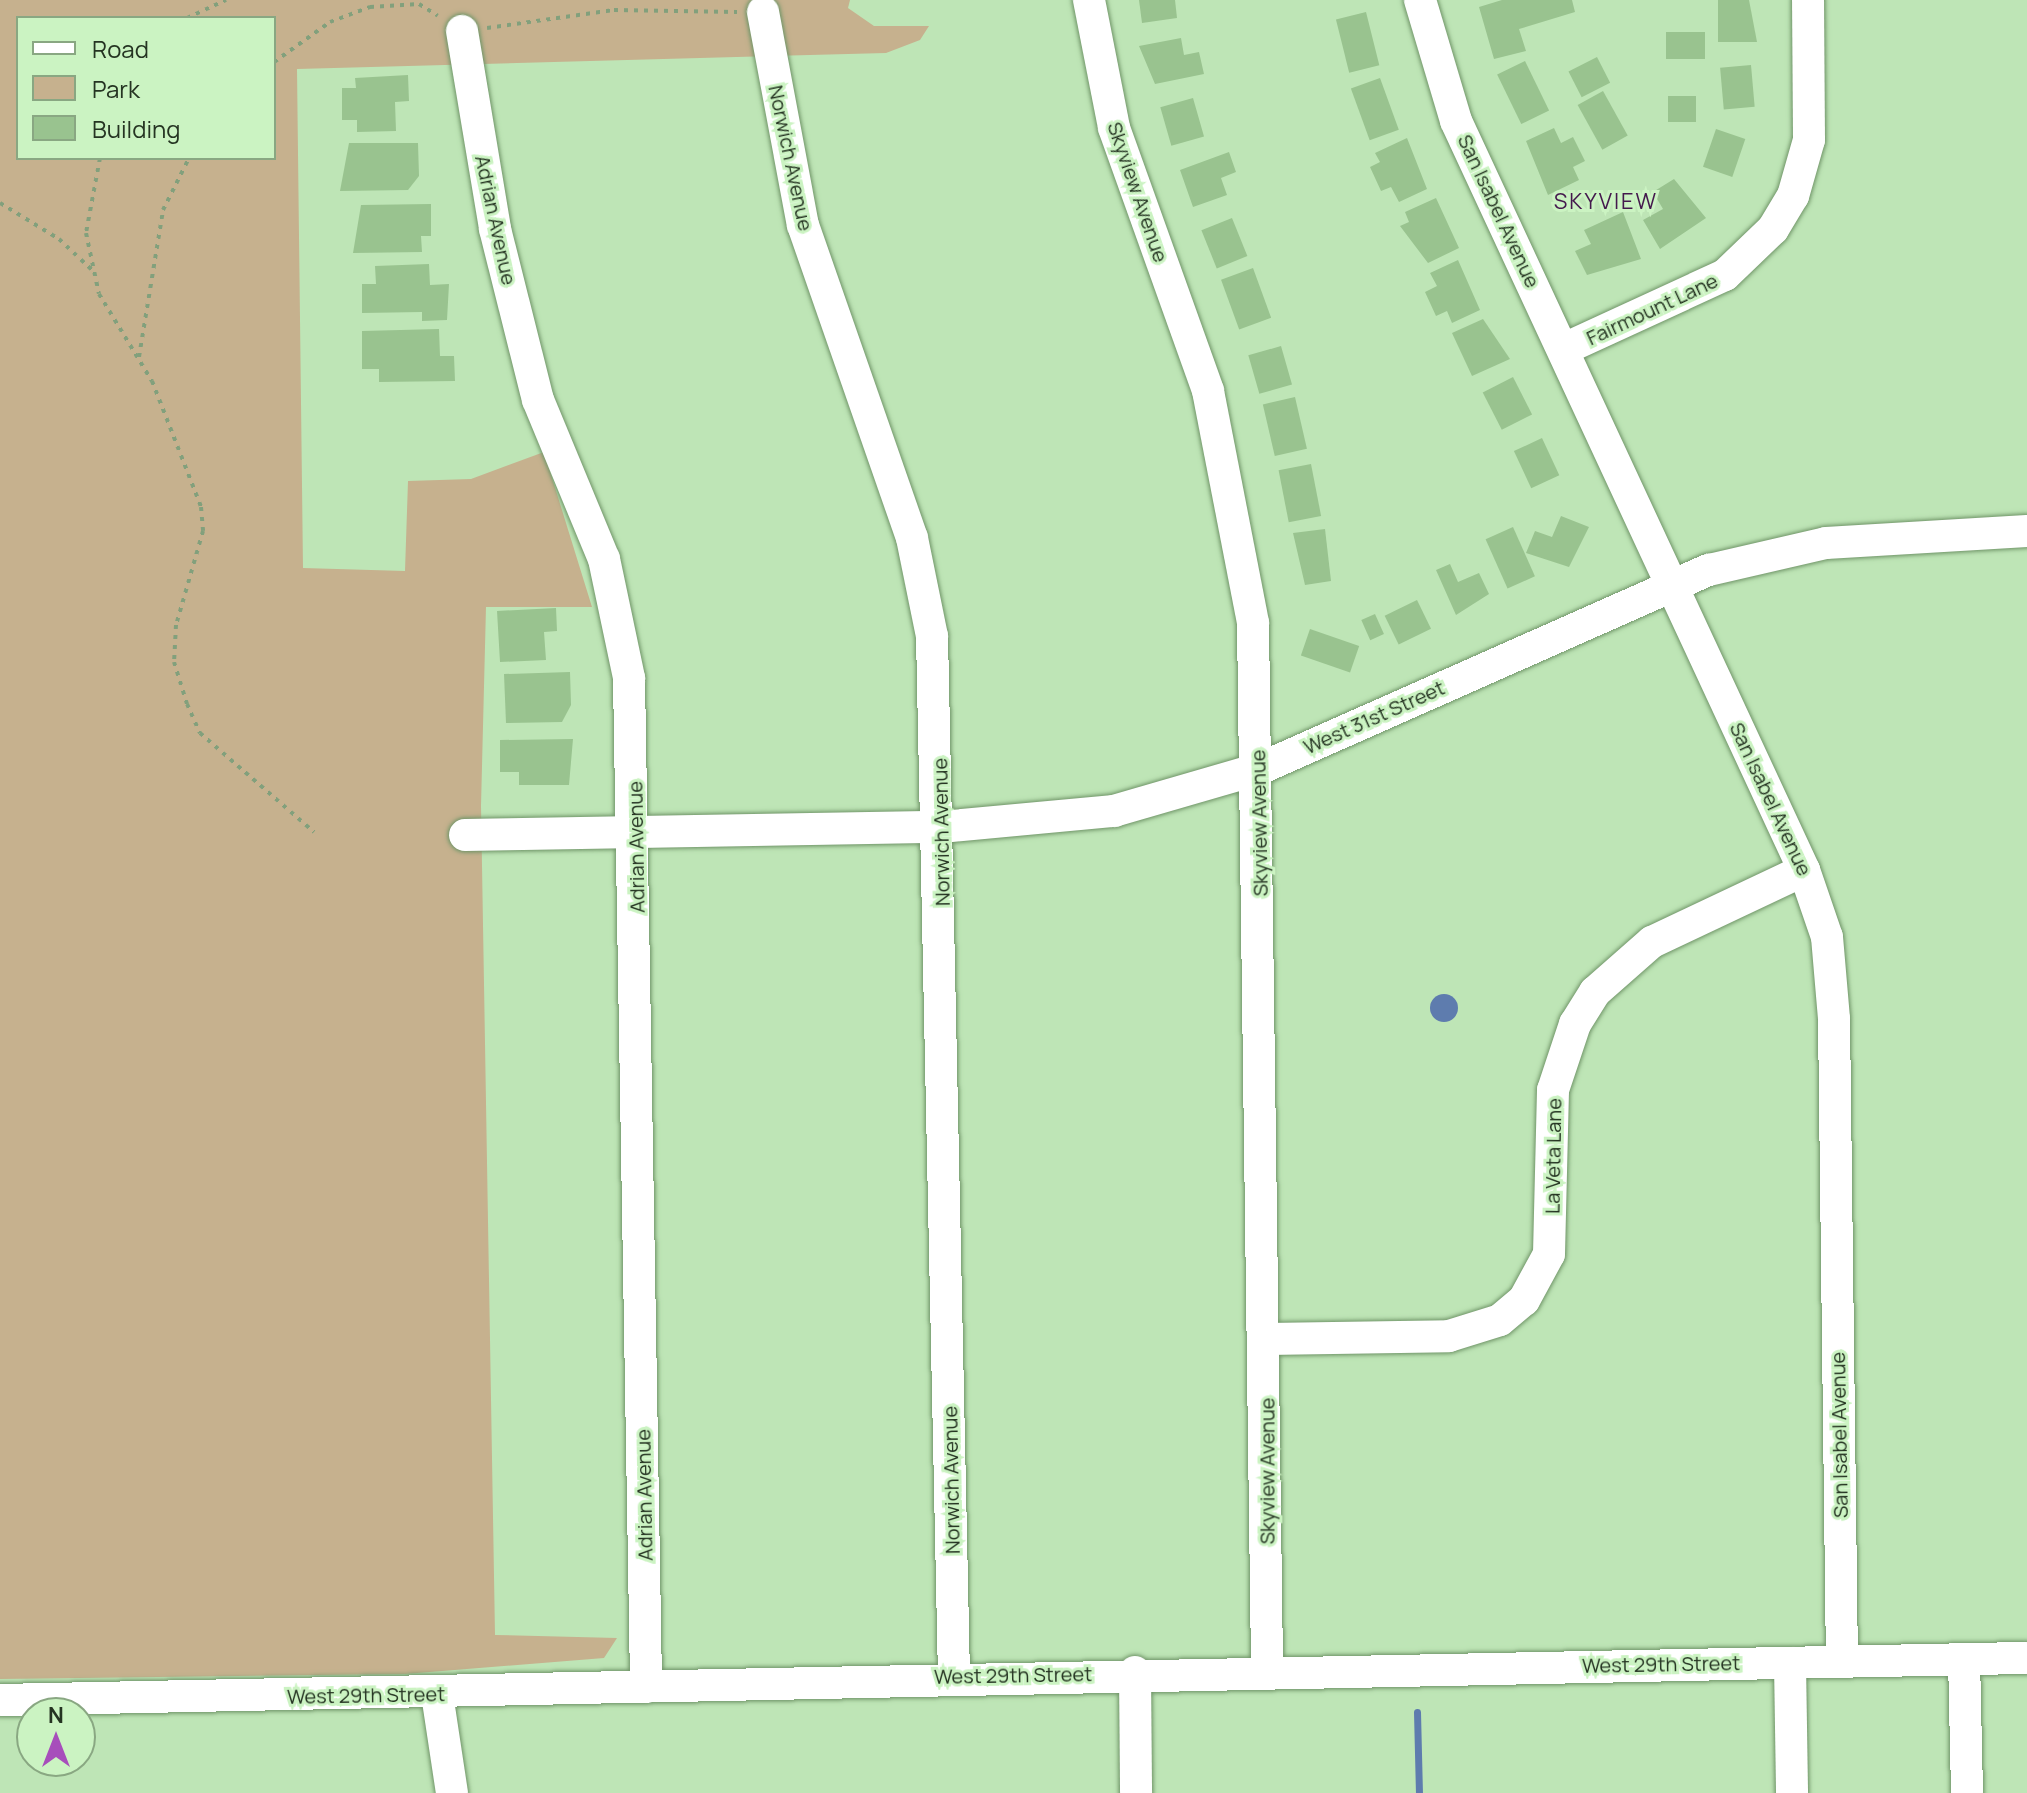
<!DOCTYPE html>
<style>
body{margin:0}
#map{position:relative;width:2027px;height:1793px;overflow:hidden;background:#bee5b6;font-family:Manrope,sans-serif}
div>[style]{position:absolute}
.green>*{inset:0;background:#c6b18e}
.water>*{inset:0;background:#5e7cae}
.round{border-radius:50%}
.stream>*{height:7px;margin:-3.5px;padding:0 3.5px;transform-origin:3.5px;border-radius:3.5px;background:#5e7cae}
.building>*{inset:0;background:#99c38f;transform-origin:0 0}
.path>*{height:4px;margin-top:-2px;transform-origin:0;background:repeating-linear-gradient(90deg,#82a07c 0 4px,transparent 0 10px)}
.roads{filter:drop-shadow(0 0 2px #709568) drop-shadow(0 0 2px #709568)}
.minor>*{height:32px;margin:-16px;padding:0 16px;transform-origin:16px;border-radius:16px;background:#fff}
span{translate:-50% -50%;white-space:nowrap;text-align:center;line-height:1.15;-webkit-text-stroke:6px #cbf3c2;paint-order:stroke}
.street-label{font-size:20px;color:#253422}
.neighbourhood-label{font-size:22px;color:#44194d;letter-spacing:2px}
.legend{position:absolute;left:16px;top:16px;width:260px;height:144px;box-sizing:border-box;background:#cbf3c2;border:2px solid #89a782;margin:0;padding:10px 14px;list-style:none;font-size:24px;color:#253422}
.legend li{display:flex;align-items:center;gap:16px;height:40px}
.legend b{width:40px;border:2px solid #89a782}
.north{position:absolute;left:16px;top:1697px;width:80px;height:80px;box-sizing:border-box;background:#cbf3c2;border:2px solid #89a782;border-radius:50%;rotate:0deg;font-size:22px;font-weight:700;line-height:32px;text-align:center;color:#253422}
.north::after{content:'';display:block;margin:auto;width:28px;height:36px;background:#a74ebb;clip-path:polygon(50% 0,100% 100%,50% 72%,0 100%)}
</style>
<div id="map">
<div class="green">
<i style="clip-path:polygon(evenodd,0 0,850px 0,848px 8px,874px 26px,929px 26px,920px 40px,886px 53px,297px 69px,303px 568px,405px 571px,408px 481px,471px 479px,544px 452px,592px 607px,486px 607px,481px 806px,495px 1635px,617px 1638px,604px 1658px,405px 1674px,0 1679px,0 0,18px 18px,274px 18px,274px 158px,18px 158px,18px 18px)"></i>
</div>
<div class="water">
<i class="round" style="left:1430px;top:994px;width:28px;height:28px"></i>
</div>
<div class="stream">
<i style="left:1417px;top:1712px;width:81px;rotate:88.6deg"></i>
</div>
<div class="building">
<i style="clip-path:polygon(1139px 0,1175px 0,1177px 18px,1142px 23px)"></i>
<i style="clip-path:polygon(1502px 0,1572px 0,1575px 12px,1519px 29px,1526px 51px,1494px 59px,1479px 7px)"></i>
<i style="clip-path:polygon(1718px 0,1749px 0,1757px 42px,1718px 42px)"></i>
<i style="left:1366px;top:12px;width:55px;height:31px;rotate:76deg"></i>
<i style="left:1666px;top:32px;width:39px;height:27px"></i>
<i style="clip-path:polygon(1181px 38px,1184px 55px,1199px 52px,1204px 74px,1155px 84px,1139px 46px)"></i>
<i style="left:1597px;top:57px;width:29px;height:32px;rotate:63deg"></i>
<i style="left:1525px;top:61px;width:55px;height:31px;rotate:64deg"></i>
<i style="left:1751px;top:65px;width:42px;height:31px;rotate:85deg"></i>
<i style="clip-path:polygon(408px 75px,409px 101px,395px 102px,396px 131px,357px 132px,357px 120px,342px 120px,342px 88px,356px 88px,355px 78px)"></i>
<i style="left:1380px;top:78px;width:55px;height:31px;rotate:70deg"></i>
<i style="left:1603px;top:91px;width:51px;height:29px;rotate:61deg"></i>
<i style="left:1696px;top:96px;width:26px;height:28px;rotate:90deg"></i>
<i style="left:1193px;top:98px;width:40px;height:34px;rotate:74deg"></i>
<i style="clip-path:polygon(1554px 128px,1561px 143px,1573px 137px,1585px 161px,1573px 167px,1579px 180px,1548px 195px,1526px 141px)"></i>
<i style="left:1716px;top:129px;width:31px;height:40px;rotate:19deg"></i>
<i style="clip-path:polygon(1407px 138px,1427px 189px,1399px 202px,1391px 187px,1381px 191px,1370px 167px,1380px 162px,1375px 153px)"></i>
<i style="clip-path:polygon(349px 143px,418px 143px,419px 176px,408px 190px,340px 191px)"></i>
<i style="clip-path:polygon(1229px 152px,1236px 172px,1221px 178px,1227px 195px,1193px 207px,1180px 170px)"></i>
<i style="clip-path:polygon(1674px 179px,1706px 218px,1660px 249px,1643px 220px,1663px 209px,1653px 192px)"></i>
<i style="clip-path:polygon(1436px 198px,1459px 248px,1428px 263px,1400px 226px,1409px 222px,1405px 212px)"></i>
<i style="clip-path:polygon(431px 204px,431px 236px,421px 236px,422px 252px,353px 253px,361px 205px)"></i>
<i style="clip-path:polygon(1623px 212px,1641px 259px,1587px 275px,1575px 251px,1591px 244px,1584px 230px)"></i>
<i style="left:1232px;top:218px;width:41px;height:33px;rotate:68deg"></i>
<i style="clip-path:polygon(1458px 260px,1480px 310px,1452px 323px,1447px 311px,1436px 316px,1425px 292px,1437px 286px,1430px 273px)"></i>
<i style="clip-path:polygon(429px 264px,430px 285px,449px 284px,447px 320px,422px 321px,422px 312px,362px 313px,362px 284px,376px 284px,375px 266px)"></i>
<i style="left:1253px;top:268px;width:53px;height:34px;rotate:70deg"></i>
<i style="clip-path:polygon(1483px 319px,1510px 359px,1472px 376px,1452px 333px)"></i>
<i style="clip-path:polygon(439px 329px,440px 356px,454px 356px,455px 381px,379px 382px,379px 369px,362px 369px,362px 331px)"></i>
<i style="left:1281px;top:346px;width:40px;height:34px;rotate:74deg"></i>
<i style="left:1513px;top:377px;width:42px;height:34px;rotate:63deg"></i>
<i style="left:1295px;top:397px;width:53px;height:33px;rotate:77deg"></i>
<i style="left:1542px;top:438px;width:41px;height:31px;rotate:65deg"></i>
<i style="left:1311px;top:464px;width:53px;height:33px;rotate:79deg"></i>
<i style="clip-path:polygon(1561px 516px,1589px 527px,1569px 567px,1526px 553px,1535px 531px,1552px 537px)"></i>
<i style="left:1513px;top:527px;width:54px;height:30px;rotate:66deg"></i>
<i style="clip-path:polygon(1325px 529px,1331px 581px,1305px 585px,1293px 533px)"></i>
<i style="clip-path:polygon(1450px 564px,1458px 582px,1479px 573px,1489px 594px,1456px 615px,1436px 570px)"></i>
<i style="left:1417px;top:600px;width:32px;height:36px;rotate:64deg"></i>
<i style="clip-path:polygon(556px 608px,557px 631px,544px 632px,546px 660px,500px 662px,497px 611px)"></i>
<i style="left:1375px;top:614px;width:22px;height:15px;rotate:66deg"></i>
<i style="left:1310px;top:629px;width:52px;height:28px;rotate:19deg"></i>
<i style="clip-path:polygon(570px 672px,571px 705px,562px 722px,506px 723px,504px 674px)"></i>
<i style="clip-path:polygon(573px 739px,569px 785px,519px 785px,519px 772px,500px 772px,500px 740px)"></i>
</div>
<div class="path">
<i style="left:187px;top:18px;width:43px;rotate:-24.8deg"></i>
<i style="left:487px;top:28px;width:128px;rotate:-8.1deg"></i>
<i style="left:614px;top:10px;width:123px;rotate:0.9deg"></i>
<i style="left:274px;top:62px;width:69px;rotate:-35.5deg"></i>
<i style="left:330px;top:22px;width:43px;rotate:-20.6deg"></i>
<i style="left:370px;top:7px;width:49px;rotate:-3.5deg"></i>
<i style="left:419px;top:4px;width:22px;rotate:32deg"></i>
<i style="left:100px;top:158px;width:76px;rotate:100.6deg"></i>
<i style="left:86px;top:233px;width:62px;rotate:78deg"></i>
<i style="left:99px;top:294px;width:102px;rotate:58.7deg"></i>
<i style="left:152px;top:381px;width:135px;rotate:68.7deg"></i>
<i style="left:201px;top:507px;width:24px;rotate:85deg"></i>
<i style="left:203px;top:531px;width:98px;rotate:106deg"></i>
<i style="left:176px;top:625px;width:37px;rotate:93deg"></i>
<i style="left:174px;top:662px;width:44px;rotate:72.8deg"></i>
<i style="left:187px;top:704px;width:32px;rotate:66deg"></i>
<i style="left:200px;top:733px;width:151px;rotate:41deg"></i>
<i style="left:0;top:203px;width:69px;rotate:31.4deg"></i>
<i style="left:59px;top:239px;width:45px;rotate:43.2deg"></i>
<i style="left:139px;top:357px;width:149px;rotate:-80.7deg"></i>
<i style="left:163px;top:210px;width:58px;rotate:-63.4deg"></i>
</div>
<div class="roads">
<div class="minor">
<i style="left:1089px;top:0;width:130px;rotate:78.9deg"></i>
<i style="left:1114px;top:128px;width:279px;rotate:70.3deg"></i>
<i style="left:1208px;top:391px;width:236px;rotate:79deg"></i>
<i style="left:1253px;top:623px;width:1046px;rotate:89.23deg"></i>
<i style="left:1420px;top:0;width:126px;rotate:73.4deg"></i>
<i style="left:1456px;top:121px;width:826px;rotate:65.08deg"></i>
<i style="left:1804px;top:870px;width:71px;rotate:71.1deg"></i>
<i style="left:1827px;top:937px;width:82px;rotate:85.1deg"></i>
<i style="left:1834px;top:1019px;width:642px;rotate:89.29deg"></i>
<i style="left:763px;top:12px;width:217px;rotate:79.4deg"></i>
<i style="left:803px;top:225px;width:331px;rotate:70.8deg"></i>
<i style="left:912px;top:538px;width:100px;rotate:78.5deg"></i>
<i style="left:932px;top:636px;width:1040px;rotate:88.79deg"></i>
<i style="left:462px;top:31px;width:201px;rotate:80.5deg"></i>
<i style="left:495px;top:229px;width:176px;rotate:75.9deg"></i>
<i style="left:538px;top:400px;width:172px;rotate:67.5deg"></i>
<i style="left:604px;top:559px;width:122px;rotate:78.1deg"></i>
<i style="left:629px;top:678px;width:1009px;rotate:89.03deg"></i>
<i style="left:1564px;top:349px;width:177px;rotate:-24.7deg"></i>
<i style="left:1725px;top:275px;width:66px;rotate:-43.8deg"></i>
<i style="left:1773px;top:229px;width:39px;rotate:-59deg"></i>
<i style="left:1793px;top:196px;width:58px;rotate:-74.1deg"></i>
<i style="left:1809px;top:140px;width:140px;rotate:-90.4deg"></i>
<i style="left:465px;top:835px;width:476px;rotate:-1deg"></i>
<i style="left:941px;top:827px;width:174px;rotate:-5.3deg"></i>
<i style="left:1114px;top:811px;width:151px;rotate:-16.2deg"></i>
<i style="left:1259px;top:769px;width:492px;rotate:-23.9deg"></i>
<i style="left:1709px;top:570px;width:120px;rotate:-13deg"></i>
<i style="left:1826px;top:543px;width:201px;rotate:-3.4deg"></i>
<i style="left:1267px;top:1339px;width:182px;rotate:-0.9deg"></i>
<i style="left:1449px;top:1336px;width:53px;rotate:-17.4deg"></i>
<i style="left:1500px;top:1320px;width:31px;rotate:-40deg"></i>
<i style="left:1524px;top:1300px;width:52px;rotate:-61.5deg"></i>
<i style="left:1549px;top:1254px;width:164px;rotate:-88.6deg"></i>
<i style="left:1553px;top:1090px;width:70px;rotate:-71.6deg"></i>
<i style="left:1575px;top:1024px;width:38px;rotate:-58deg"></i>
<i style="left:1595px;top:992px;width:76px;rotate:-41.3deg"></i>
<i style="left:1652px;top:942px;width:168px;rotate:-25.3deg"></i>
<i style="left:1964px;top:1659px;width:134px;rotate:88.7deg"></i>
<i style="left:1790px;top:1663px;width:130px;rotate:89.1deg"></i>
<i style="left:1135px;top:1672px;width:121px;rotate:89.5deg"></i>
<i style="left:437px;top:1694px;width:100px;rotate:81.4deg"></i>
<i style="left:0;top:1700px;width:2027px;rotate:-1.19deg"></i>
</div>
</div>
<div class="street-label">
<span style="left:791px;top:158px;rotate:78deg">Norwich Avenue</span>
<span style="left:1138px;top:192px;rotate:71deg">Skyview Avenue</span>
<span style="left:1499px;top:211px;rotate:65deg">San Isabel Avenue</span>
<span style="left:496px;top:220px;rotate:78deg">Adrian Avenue</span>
<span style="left:1652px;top:309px;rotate:-25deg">Fairmount Lane</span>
<span style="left:1374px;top:717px;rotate:-24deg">West 31st Street</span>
<span style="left:1771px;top:799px;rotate:65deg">San Isabel Avenue</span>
<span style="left:1259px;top:823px;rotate:-91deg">Skyview Avenue</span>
<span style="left:941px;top:832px;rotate:-91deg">Norwich Avenue</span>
<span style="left:636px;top:847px;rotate:-91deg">Adrian Avenue</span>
<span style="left:1553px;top:1156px;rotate:-89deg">La Veta Lane</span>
<span style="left:1839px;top:1435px;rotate:-91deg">San Isabel Avenue</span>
<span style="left:1267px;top:1471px;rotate:-90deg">Skyview Avenue</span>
<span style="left:951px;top:1480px;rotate:-91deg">Norwich Avenue</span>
<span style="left:644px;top:1495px;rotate:-91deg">Adrian Avenue</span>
<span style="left:1661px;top:1664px;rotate:-1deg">West 29th Street</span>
<span style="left:1013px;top:1675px;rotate:-1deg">West 29th Street</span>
<span style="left:366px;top:1695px;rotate:-1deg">West 29th Street</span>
</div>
<div class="neighbourhood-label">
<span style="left:1606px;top:202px">SKYVIEW</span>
</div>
<ul class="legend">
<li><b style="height:10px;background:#fff"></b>Road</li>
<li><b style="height:22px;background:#c6b18e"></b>Park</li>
<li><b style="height:22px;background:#99c38f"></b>Building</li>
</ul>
<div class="north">N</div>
</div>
